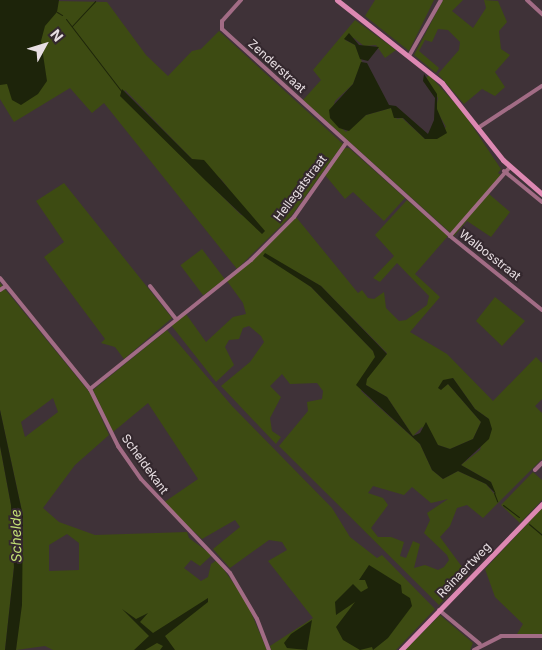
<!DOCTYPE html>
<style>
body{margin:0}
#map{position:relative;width:542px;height:650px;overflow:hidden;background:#3f3238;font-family:Inter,sans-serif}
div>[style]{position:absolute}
.green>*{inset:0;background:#3d4b12;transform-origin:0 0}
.water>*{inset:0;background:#1d240a}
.stream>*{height:1px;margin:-0.5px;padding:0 0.5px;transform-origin:0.5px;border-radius:0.5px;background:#1d240a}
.street>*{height:4px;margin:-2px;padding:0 2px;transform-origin:2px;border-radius:2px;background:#a26c85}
.secondary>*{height:5px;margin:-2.5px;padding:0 2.5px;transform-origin:2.5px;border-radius:2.5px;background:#dd88b2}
span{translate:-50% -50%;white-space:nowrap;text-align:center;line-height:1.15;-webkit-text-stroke:4px #34282e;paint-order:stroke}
.street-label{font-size:12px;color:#e8dfe3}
.water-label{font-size:14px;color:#c4e275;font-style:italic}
.north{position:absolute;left:20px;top:20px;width:50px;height:50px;-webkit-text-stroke:4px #34282e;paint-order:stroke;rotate:51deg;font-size:14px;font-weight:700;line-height:20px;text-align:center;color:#e8dfe3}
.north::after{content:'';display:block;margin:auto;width:18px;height:22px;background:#e8dfe3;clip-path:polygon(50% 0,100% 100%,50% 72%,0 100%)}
</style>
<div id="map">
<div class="green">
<i style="clip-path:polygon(evenodd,0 0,107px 2px,146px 55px,168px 76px,192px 51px,201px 49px,219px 31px,343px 144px,292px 215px,237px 269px,104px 103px,92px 113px,70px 88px,14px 122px,0 99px,0 0,125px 90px,192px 159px,221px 179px,248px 214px,241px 215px,121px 96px,125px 90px)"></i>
<i style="clip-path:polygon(375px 0,434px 0,409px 51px,365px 16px)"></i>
<i style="clip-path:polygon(443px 0,463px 0,452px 11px,473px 28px,486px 8px,484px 0,498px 1px,507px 22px,499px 31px,501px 49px,510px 55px,495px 72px,505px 87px,495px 96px,482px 89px,464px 104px,438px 74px,459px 50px,460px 42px,448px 30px,438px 29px,432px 42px,425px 40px,419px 51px,439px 68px,436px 73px,414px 55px)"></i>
<i style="clip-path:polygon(355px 20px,396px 50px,385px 58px,376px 45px,364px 46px,354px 38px,345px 40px,355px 45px,362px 62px,353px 84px,335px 101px,330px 118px,346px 132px,366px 115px,391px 108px,397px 119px,402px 118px,425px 139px,446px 127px,436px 109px,438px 98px,426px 78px,429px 75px,463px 112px,501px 169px,498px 173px,502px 176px,489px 194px,510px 212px,491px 237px,467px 221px,454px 236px,303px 100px,321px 80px,313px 70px)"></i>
<i style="clip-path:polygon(344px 148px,349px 148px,405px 198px,384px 221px,353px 192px,345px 199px,325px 175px)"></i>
<i style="clip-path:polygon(64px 183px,172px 318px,124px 359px,115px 347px,101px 343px,105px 339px,44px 257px,64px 242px,36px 201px)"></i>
<i style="clip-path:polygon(evenodd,407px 200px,448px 236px,415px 274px,440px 297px,410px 332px,447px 354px,493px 401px,536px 357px,542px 363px,542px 399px,535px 406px,542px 413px,542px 459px,483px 518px,467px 505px,457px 508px,450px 526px,440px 537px,468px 575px,439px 605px,279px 446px,308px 411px,307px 402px,322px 399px,323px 391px,317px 383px,290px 384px,282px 374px,270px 386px,281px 397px,270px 418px,272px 431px,281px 437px,276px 444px,221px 386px,250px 362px,264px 342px,261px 336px,249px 326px,243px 328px,239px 339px,229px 340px,225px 347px,234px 365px,216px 382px,171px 325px,186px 314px,206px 342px,233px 317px,246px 314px,243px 303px,227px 281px,296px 217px,358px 293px,362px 290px,368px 298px,374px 299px,384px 292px,386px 308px,399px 321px,406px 320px,427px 305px,429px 296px,397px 263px,380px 282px,373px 278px,394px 256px,375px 235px,407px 200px,265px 254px,321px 286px,387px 353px,366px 379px,366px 385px,387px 397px,413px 436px,422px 427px,438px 445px,450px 449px,473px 439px,481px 422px,448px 384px,445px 386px,453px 378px,475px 409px,489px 419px,480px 450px,461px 465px,491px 482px,495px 495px,486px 484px,458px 471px,443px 479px,432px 470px,420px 444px,361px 391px,376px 357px,373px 351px,311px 287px,265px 254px,407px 200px,373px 486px,404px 495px,412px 487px,431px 503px,448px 499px,427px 513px,430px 520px,424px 533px,447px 555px,449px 560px,444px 567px,438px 570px,425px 565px,414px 568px,420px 544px,413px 541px,406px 558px,400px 556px,404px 542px,391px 537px,378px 537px,371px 528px,388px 505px,383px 498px,368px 493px,373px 486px)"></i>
<i style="left:202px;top:249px;width:38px;height:27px;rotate:53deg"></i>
<i style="clip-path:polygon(evenodd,0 283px,90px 393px,109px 435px,75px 465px,43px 508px,59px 522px,95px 535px,187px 532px,189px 538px,212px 555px,200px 566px,191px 560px,184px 568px,201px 581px,208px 577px,211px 564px,217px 560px,246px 601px,267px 650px,53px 650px,45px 646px,16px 650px,23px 516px,0 410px,0 283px,53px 398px,58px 412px,25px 437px,21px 422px,53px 398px,0 283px,67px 534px,79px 543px,79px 570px,49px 571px,49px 545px,67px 534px)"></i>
<i style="clip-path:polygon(495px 297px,525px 321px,502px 346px,476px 321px)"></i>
<i style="clip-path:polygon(167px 330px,232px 406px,332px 508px,350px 537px,377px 558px,382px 555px,435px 609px,396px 650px,271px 650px,270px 646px,313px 618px,268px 561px,287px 550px,282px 542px,269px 540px,230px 568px,213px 549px,240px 527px,235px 520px,202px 539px,163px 503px,198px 479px,148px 403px,113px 432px,93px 390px)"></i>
<i style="clip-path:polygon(0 446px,11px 505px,14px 567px,5px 650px,0 650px)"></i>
<i style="clip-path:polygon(533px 472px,542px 480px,542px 500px,520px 523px,501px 505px)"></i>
<i style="clip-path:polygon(542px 508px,542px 635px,517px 634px,523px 624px,495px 597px,485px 569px)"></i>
<i style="clip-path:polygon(440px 615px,473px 643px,470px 650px,405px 650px)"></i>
</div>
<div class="water">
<i style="clip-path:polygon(0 0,59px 0,57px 12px,45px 26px,41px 41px,47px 81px,38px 94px,21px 105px,12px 100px,7px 84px,0 85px)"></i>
<i style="clip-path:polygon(349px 33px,359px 45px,379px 47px,368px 61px,360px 59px,355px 45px,344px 39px)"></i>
<i style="clip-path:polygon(361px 62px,367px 63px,389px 105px,396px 106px,428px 134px,434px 120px,435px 98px,423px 81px,424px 74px,437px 94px,437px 109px,447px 133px,437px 139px,425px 139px,403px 118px,394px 118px,391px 108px,366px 115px,349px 131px,339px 128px,330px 118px,329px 110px,353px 84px)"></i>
<i style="clip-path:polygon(122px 89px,192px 159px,204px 160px,265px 231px,262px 234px,206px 181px,120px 96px)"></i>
<i style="clip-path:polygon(265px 253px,321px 286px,387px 354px,367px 379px,366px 385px,387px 397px,413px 436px,420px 433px,426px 422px,438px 445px,450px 449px,473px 439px,481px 422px,448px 384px,441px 390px,438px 388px,443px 380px,453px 378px,475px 409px,489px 419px,492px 429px,489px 439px,461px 465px,491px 482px,496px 494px,486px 484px,458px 471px,443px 479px,432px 470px,420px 444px,356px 385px,375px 357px,373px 351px,311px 287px,263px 256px)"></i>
<i style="clip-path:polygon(0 410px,23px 516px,22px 605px,16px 650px,5px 650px,14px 567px,11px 505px,0 446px)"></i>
<i style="clip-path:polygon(369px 565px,401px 585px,402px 593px,410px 598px,412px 606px,388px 638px,373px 650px,372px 647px,360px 650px,343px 640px,336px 627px,355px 602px,336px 615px,335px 602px,353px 584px,361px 592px,368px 588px,365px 580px,359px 580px)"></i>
<i style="clip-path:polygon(208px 598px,208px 602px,165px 636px,175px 650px,160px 650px,163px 646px,157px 643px,145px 650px,134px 650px,149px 636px,122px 609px,136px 619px,148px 613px,140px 622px,153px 633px)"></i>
<i style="clip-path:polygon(312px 620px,307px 650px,287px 648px,284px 643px,291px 634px)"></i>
</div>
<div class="stream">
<i style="left:57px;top:12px;width:6px;rotate:31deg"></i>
<i style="left:66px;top:19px;width:92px;rotate:52.5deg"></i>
<i style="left:72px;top:26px;width:34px;rotate:-47deg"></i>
<i style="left:494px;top:493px;width:9px;rotate:69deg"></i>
<i style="left:503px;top:505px;width:20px;rotate:37deg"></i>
<i style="left:529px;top:524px;width:17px;rotate:40deg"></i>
</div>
<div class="street">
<i style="left:241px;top:0;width:28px;rotate:132deg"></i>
<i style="left:222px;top:21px;width:8px;rotate:90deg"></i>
<i style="left:222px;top:29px;width:308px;rotate:42.2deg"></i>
<i style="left:450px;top:236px;width:91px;rotate:-49deg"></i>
<i style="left:527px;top:0;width:21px;rotate:43deg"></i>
<i style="left:409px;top:56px;width:64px;rotate:-60.3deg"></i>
<i style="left:478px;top:128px;width:77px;rotate:-33.3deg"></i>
<i style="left:504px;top:171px;width:49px;rotate:39.2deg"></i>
<i style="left:450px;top:236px;width:118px;rotate:38.8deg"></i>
<i style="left:0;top:278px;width:143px;rotate:51deg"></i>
<i style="left:90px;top:389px;width:64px;rotate:63.8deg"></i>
<i style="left:118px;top:446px;width:40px;rotate:55.1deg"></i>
<i style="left:141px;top:479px;width:129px;rotate:46.6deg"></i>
<i style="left:230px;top:573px;width:53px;rotate:59.6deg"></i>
<i style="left:257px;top:619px;width:33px;rotate:69deg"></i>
<i style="left:150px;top:286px;width:42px;rotate:51.8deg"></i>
<i style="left:0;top:290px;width:7px;rotate:-34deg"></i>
<i style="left:90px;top:389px;width:206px;rotate:-38.7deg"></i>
<i style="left:251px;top:260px;width:61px;rotate:-45deg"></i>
<i style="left:294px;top:217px;width:90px;rotate:-54.9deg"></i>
<i style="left:535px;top:470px;width:10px;rotate:-45deg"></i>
<i style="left:439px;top:610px;width:53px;rotate:39.7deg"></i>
<i style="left:474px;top:650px;width:30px;rotate:-27deg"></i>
<i style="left:501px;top:636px;width:41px"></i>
</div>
<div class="secondary">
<i style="left:337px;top:0;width:134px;rotate:38.3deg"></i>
<i style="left:442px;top:83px;width:98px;rotate:51.6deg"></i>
<i style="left:503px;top:160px;width:52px;rotate:41.1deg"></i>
<i style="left:401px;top:650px;width:203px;rotate:-46deg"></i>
</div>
<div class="street-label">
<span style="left:277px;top:66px;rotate:42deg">Zenderstraat</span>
<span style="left:300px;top:188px;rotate:-53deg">Hellegatstraat</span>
<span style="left:490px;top:255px;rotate:38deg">Walbosstraat</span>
<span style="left:145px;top:464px;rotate:54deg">Scheldekant</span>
<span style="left:464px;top:570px;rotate:-46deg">Reinaertweg</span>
</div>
<div class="water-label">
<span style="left:16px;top:536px;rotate:-91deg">Schelde</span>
</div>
<div class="north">N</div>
</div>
